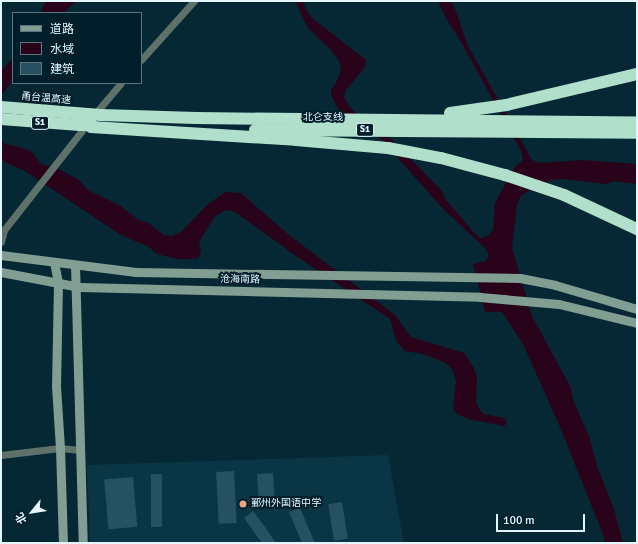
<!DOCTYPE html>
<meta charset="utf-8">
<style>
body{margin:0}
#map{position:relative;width:638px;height:544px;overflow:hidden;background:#062835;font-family:Signika,"Noto Sans SC",sans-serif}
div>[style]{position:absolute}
.built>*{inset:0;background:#093545}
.water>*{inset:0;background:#28031a}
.building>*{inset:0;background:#255163;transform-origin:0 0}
.street>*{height:7px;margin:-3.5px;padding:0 3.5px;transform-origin:3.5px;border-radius:3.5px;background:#5f7269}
.secondary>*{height:9px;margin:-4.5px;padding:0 4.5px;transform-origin:4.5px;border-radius:4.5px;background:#809e91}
.highway>*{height:12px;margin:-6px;padding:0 6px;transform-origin:6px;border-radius:6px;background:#b0dfcb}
.highway-bridge>*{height:12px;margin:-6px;padding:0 6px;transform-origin:6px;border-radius:6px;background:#b0dfcb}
.dots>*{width:11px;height:11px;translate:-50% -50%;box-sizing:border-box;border:2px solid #001f2b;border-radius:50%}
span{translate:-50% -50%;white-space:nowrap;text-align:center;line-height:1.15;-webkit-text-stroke:4px #001f2b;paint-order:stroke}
.shield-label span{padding:1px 3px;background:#001f2b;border:1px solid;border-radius:3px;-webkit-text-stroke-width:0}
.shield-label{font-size:9px;color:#e4f6ff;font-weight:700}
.street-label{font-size:10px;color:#e4f6ff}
.poi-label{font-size:10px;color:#e4f6ff}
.left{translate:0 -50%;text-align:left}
.frame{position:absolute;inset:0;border:2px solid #e4f6ff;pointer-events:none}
.legend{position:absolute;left:12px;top:12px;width:130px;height:72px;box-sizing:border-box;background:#001f2b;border:1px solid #5b7580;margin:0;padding:5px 7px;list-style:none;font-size:12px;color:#e4f6ff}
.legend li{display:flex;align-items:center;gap:8px;height:20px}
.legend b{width:20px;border:1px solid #5b7580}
.north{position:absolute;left:12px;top:492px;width:40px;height:40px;-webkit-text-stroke:3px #001f2b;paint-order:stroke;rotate:240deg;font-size:11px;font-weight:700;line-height:16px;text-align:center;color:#e4f6ff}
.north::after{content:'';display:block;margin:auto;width:14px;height:18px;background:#e4f6ff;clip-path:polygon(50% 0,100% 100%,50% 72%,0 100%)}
.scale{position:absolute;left:496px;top:514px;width:89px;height:18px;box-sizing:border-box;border:2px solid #e4f6ff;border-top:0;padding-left:5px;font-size:12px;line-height:14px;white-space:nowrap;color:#e4f6ff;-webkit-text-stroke:3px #001f2b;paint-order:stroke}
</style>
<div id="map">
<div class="built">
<i style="clip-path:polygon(388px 455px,404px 543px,90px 543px,87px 465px)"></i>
</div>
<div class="water">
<i style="clip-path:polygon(46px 1px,76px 1px,64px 13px,40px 13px)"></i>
<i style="clip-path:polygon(295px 1px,303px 1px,306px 10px,312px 18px,366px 60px,365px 67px,346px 90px,344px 97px,351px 109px,393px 141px,442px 191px,446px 200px,476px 235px,481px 238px,488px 236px,493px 230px,495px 203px,498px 197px,514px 168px,523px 160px,521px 151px,460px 40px,447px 20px,438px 1px,450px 1px,456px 11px,468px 46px,532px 160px,540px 163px,582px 160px,637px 164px,637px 184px,614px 181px,606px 184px,562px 179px,551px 180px,525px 193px,520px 197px,517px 205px,512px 248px,532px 316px,571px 388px,573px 400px,589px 436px,597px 466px,614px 509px,623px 543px,604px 543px,604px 537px,560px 427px,523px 344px,502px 312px,485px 312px,473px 264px,486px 261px,489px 255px,485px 248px,444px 210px,382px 140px,339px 110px,331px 95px,331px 90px,337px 81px,341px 70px,339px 61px,332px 51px,308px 28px)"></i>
<i style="clip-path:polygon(13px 58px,13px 80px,1px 96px,1px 71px)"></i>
<i style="clip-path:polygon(1px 140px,5px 144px,23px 148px,32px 152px,41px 164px,59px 169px,79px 180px,88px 190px,119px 205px,140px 221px,147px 222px,164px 235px,172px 236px,182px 231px,207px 205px,225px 192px,241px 193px,289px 235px,395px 315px,411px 337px,464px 353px,474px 368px,477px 378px,476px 402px,479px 409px,484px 414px,505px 418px,507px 423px,504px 426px,468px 419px,457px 414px,453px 409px,456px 381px,452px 369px,446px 363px,423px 354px,405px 351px,396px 341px,390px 319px,296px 256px,235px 212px,226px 210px,215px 216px,199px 242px,201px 251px,199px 257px,195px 259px,177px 259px,157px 254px,149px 247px,121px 235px,25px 171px,7px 163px,1px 159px)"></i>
</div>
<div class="building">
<i style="left:234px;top:471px;width:52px;height:18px;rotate:87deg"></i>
<i style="left:273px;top:473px;width:28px;height:16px;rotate:86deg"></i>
<i style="left:151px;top:474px;width:11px;height:53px"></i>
<i style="left:133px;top:477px;width:50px;height:29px;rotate:85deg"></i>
<i style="left:342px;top:502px;width:37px;height:14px;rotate:81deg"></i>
<i style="clip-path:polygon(300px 508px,315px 543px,302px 543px,289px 512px)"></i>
<i style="clip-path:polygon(253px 511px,265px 527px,276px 543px,262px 543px,244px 518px)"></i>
</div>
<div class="street">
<i style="left:141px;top:60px;width:79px;rotate:-48.1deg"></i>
<i style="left:93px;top:116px;width:43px;rotate:-49.7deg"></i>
<i style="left:1px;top:242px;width:12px;rotate:-76deg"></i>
<i style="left:4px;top:230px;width:135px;rotate:-51.9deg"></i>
<i style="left:1px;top:455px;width:59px;rotate:-6.8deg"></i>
<i style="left:60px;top:448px;width:20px;rotate:6deg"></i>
</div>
<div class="secondary">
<i style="left:1px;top:255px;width:136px;rotate:7.2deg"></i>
<i style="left:136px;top:272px;width:384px;rotate:0.9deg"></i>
<i style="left:520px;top:278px;width:36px;rotate:11deg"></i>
<i style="left:555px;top:285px;width:85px;rotate:16.3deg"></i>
<i style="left:54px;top:262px;width:21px;rotate:79deg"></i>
<i style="left:58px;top:283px;width:103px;rotate:91.1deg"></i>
<i style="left:56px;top:386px;width:62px;rotate:86.3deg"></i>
<i style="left:60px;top:448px;width:95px;rotate:88.2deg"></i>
<i style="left:75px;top:265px;width:278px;rotate:88.4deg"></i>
<i style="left:1px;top:272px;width:80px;rotate:10.8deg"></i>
<i style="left:80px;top:287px;width:400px;rotate:1.4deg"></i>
<i style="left:480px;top:297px;width:79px;rotate:5.1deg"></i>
<i style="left:559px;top:304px;width:80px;rotate:13.7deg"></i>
</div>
<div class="highway">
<i style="left:1px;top:107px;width:87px;rotate:4.6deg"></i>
<i style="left:450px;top:113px;width:57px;rotate:-8.1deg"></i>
<i style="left:506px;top:105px;width:135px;rotate:-13.3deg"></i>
<i style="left:101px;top:115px;width:95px;rotate:1.8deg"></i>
<i style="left:196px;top:118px;width:441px;rotate:0.6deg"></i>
<i style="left:1px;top:119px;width:79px;rotate:4.3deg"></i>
<i style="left:91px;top:127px;width:205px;rotate:3.6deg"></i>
<i style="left:296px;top:140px;width:92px;rotate:5deg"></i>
<i style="left:388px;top:148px;width:54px;rotate:10.7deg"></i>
<i style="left:441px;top:158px;width:66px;rotate:14.9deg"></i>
<i style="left:505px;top:175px;width:62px;rotate:18.7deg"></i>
<i style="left:564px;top:195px;width:81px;rotate:25deg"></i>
<i style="left:255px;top:130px;width:382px;rotate:0.4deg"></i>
</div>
<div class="highway-bridge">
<i style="left:88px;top:114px;width:13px;rotate:4deg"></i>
<i style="left:80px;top:125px;width:12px"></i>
</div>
<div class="dots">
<i style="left:243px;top:504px;background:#f0a27a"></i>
</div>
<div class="shield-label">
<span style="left:40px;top:123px">S1</span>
<span style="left:365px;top:130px">S1</span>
</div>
<div class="street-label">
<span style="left:46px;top:99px;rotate:5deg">甬台温高速</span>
<span style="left:323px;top:118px">北仑支线</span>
<span style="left:240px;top:280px;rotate:1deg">沧海南路</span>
</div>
<div class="poi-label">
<span class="left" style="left:251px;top:504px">鄞州外国语中学</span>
</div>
<div class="frame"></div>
<ul class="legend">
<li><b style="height:5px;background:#809e91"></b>道路</li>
<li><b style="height:11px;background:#28031a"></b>水域</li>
<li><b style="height:11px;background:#255163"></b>建筑</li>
</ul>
<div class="north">北</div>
<div class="scale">100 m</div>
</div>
